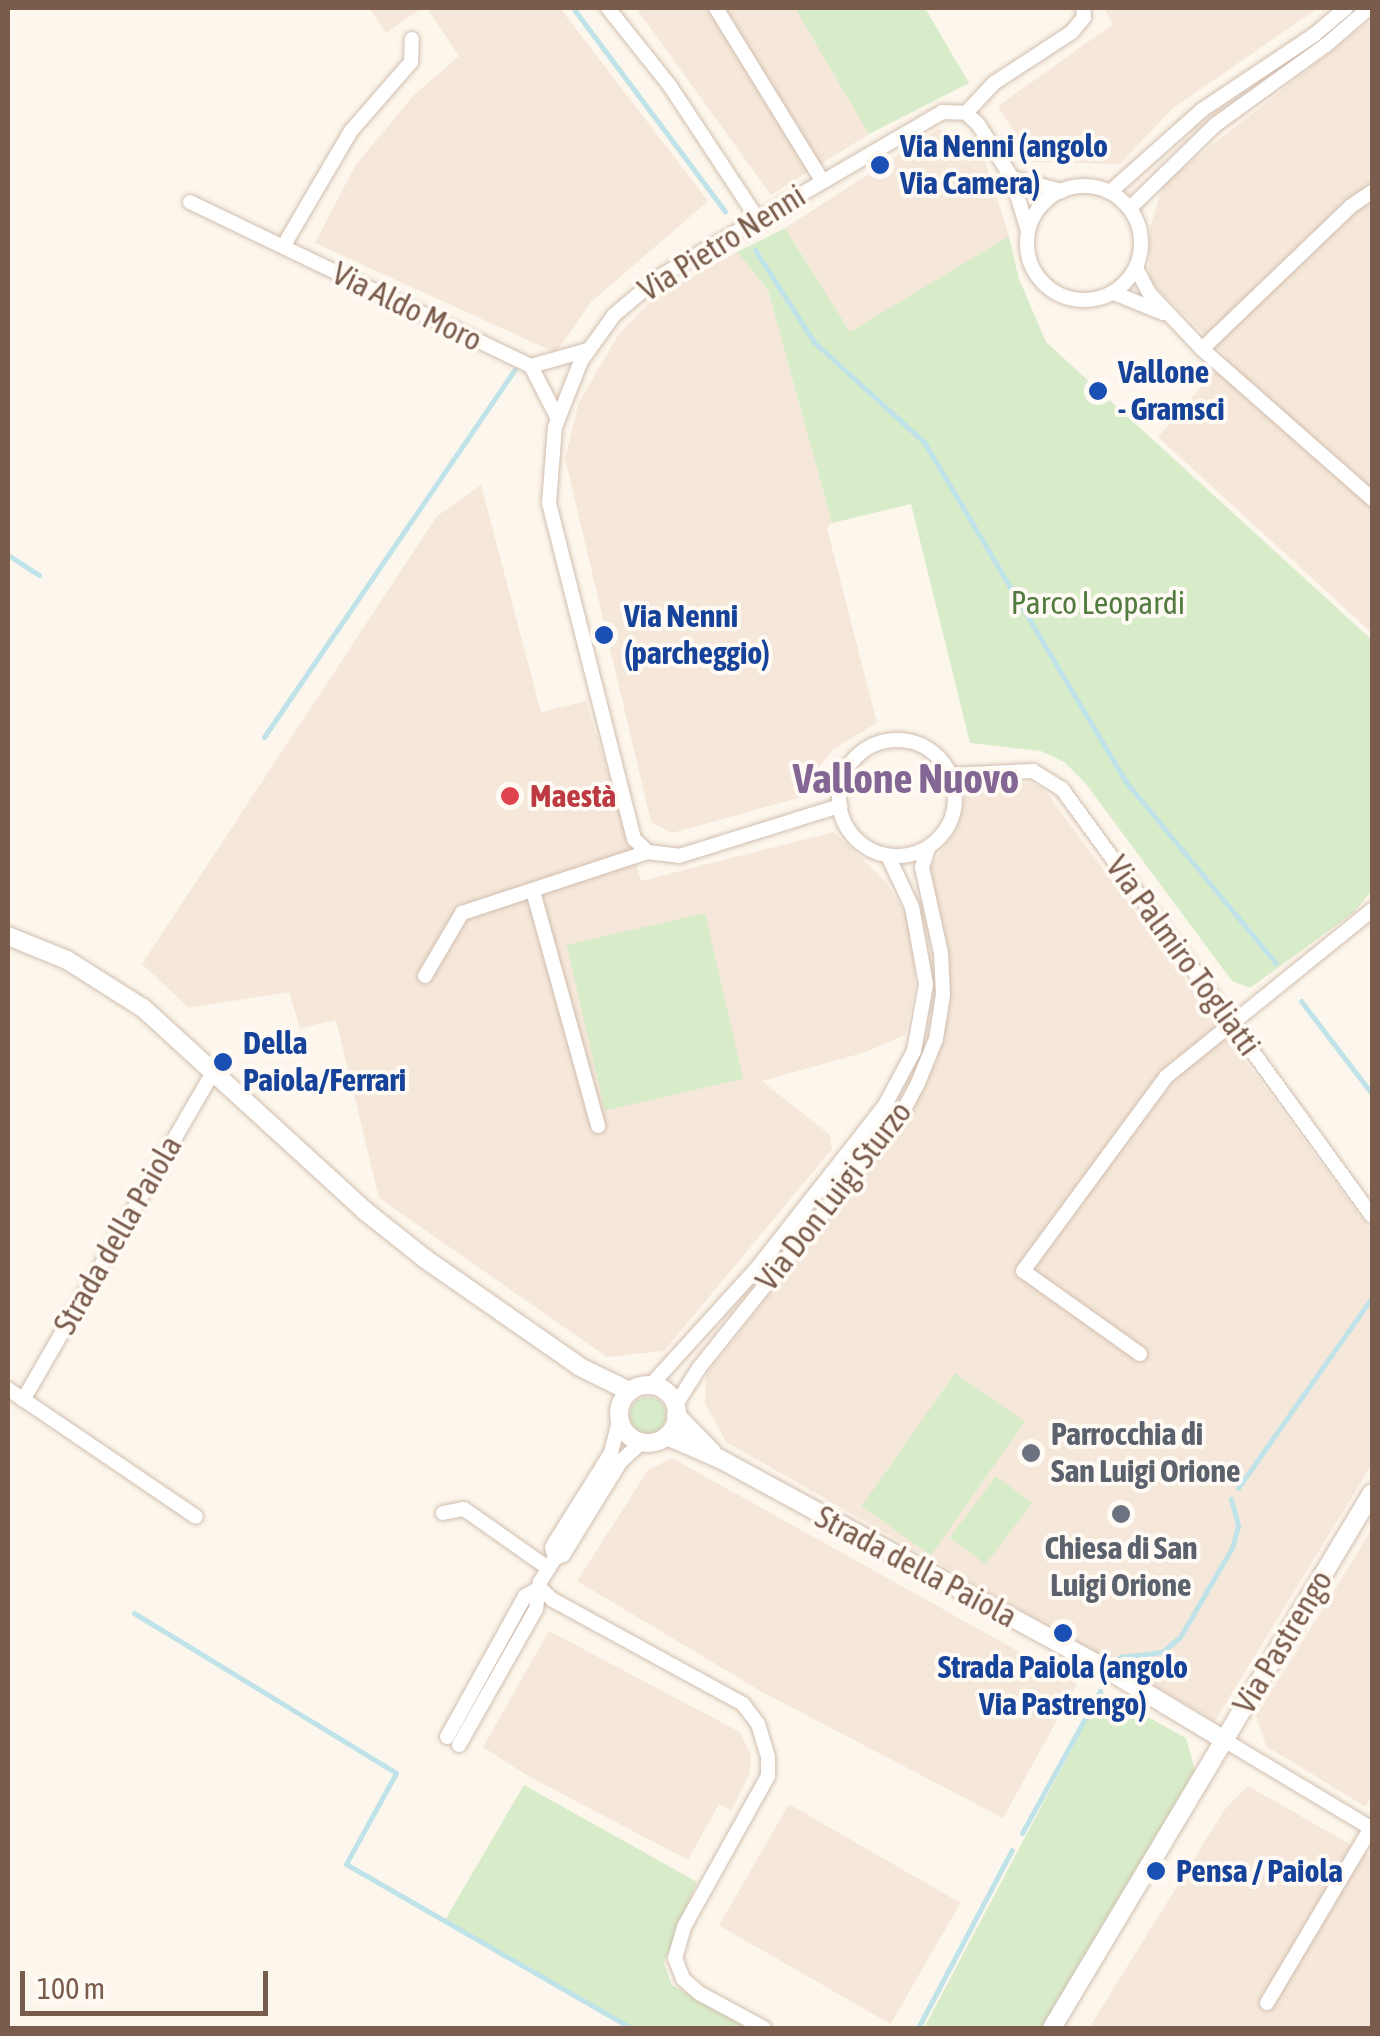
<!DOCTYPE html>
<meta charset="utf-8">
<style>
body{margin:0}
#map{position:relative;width:1380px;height:2036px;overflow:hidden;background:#fdf6ec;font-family:"Asap Condensed",sans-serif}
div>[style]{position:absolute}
.residential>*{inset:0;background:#f5e8da;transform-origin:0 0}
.green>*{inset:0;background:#d8ecc9;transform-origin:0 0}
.round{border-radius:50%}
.stream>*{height:5px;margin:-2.5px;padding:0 2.5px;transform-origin:2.5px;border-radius:2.5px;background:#bfe3e8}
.roads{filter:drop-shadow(0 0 2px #d1beb0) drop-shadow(0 0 2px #d1beb0)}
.minor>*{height:14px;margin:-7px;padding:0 7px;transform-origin:7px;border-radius:7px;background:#fff}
.minor>.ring{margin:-7px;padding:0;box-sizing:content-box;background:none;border:14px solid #fff;border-radius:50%}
.tertiary>*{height:18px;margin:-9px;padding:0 9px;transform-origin:9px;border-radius:9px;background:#fff}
.tertiary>.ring{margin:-9px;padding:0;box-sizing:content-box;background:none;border:18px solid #fff;border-radius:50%}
.dots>*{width:28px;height:28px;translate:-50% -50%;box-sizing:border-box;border:5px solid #fffaf3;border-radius:50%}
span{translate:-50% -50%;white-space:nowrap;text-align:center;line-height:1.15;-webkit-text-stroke:8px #fffaf3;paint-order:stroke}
.transit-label{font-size:32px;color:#164399;font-weight:700}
.left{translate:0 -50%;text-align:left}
.street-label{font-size:32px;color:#7a5c4d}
.park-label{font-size:32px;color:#537a41}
.health-label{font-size:32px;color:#be3a42;font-weight:700}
.worship-label{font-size:32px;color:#5b616d;font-weight:700}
.district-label{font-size:42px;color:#846695;font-weight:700}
.frame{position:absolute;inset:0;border:10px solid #7a5c4d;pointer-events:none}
.scale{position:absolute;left:20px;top:1971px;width:248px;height:45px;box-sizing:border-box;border:5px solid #7a5c4d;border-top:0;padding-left:12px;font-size:30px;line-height:35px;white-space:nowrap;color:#7a5c4d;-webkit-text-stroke:8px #fffaf3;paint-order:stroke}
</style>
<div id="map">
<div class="residential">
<i style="clip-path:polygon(369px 8px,422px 8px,386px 33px)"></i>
<i style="clip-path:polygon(427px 8px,560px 8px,708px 201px,591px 302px,556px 353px,315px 243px,355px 166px,414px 95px,459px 56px)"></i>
<i style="clip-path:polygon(636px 8px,798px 8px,869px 134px,771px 195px)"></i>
<i style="clip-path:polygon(1104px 8px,1318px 8px,1172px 109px,1120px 164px,1033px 162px,998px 106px,1113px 24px)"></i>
<i style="clip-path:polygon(1372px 19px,1372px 633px,1158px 437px,1227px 357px,1149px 280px,1150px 228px,1163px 184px)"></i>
<i style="clip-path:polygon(938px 129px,961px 136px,984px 158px,1009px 236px,850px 333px,785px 228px)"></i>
<i style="clip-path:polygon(737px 252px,768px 290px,832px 523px,827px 528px,877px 723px,832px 750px,818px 769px,816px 793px,672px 833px,651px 822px,565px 458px,579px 402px,618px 335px,654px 298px)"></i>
<i style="clip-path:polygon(481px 485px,541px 712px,586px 701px,641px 881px,834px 832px,887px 883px,913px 928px,915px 989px,905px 1035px,866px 1052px,762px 1081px,830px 1135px,832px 1149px,664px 1351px,607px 1357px,379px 1198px,336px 1020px,300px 1028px,289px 992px,189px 1008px,142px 964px,437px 516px)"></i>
<i style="clip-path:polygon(1032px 783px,1046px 792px,1372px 1232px,1372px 1464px,1215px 1721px,726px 1442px,705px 1403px,706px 1375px,871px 1164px,936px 1063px,950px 982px,929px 868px,957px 829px,968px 785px)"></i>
<i style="clip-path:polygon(672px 1458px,1077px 1684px,1003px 1818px,764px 1693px,577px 1581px,648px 1470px)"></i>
<i style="clip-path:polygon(1372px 1529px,1372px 1795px,1366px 1807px,1266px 1746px,1256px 1716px)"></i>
<i style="clip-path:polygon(549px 1631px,740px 1732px,751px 1756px,750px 1773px,731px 1811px,719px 1804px,688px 1860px,528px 1776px,483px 1747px)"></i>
<i style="clip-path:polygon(1248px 1786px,1372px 1857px,1372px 2028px,1089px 2028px,1225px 1809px)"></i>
<i style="left:789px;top:1804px;width:198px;height:140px;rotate:30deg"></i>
</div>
<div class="green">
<i style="clip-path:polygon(795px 8px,925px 8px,969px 83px,869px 134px)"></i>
<i style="clip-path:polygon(785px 228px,850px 332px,1009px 236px,1019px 279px,1046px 342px,1372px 640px,1372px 891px,1353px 913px,1250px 988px,1232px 981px,1086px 784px,1064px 762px,1041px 751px,970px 743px,911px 504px,832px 523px,768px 290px,737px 252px)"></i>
<i style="left:705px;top:913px;width:170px;height:142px;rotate:77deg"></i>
<i style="left:955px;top:1373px;width:85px;height:163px;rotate:35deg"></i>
<i class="round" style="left:630px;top:1397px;width:36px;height:36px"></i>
<i style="left:996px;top:1476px;width:45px;height:77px;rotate:37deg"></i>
<i style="clip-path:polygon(1102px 1692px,1186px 1738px,1195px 1770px,1044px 2028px,924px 2028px)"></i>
<i style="clip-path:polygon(524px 1785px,697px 1882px,664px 1963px,672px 1985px,746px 2028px,632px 2028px,445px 1920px)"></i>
</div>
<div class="stream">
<i style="left:573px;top:8px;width:254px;rotate:53.2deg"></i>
<i style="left:755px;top:250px;width:109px;rotate:57.3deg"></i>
<i style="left:814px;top:342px;width:149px;rotate:42.3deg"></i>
<i style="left:924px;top:442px;width:395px;rotate:59.3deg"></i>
<i style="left:1126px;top:782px;width:235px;rotate:50.4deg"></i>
<i style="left:8px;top:555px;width:37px;rotate:33deg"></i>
<i style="left:264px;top:737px;width:445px;rotate:-55.7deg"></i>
<i style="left:1301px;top:1001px;width:117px;rotate:52.6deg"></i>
<i style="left:1238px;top:1488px;width:233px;rotate:-54.9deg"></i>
<i style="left:134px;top:1613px;width:307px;rotate:31.4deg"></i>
<i style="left:396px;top:1773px;width:104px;rotate:118.8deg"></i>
<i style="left:346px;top:1864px;width:329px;rotate:29.9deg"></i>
<i style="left:1120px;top:1657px;width:42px;rotate:-6.8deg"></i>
<i style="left:1162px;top:1652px;width:23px;rotate:-40deg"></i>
<i style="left:1180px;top:1637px;width:103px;rotate:-59.7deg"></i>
<i style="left:1232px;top:1548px;width:24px;rotate:-75deg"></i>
<i style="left:1238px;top:1525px;width:27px;rotate:-105deg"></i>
<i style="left:1022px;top:1833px;width:162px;rotate:-61.2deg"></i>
<i style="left:918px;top:2028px;width:201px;rotate:-62.2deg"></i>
</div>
<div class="roads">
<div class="minor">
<i style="left:608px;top:8px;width:100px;rotate:51.5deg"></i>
<i style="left:670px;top:86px;width:158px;rotate:56.6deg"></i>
<i style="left:716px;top:8px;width:202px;rotate:58.4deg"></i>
<i style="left:966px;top:113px;width:41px;rotate:-47deg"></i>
<i style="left:994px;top:83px;width:93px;rotate:-33.2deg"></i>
<i style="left:1072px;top:32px;width:19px;rotate:-51deg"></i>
<i style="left:1084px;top:17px;width:9px;rotate:-96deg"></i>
<i style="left:1012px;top:178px;width:51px;rotate:14.9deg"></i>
<i class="ring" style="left:1027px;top:186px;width:100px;height:100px"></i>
<i style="left:1110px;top:192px;width:123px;rotate:-41.7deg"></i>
<i style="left:1202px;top:110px;width:135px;rotate:-33.8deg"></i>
<i style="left:1314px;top:35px;width:42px;rotate:-40.2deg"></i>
<i style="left:190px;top:202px;width:378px;rotate:25.7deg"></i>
<i style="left:531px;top:366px;width:59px;rotate:63deg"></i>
<i style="left:1130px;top:208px;width:119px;rotate:-44.3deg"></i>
<i style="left:1215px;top:125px;width:137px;rotate:-35.8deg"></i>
<i style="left:1326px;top:45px;width:57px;rotate:-40.7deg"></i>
<i style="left:284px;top:245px;width:132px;rotate:-59.6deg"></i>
<i style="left:351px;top:131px;width:91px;rotate:-49deg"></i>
<i style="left:411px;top:62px;width:23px;rotate:-88deg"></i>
<i style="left:1136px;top:268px;width:30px;rotate:62deg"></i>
<i style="left:1150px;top:294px;width:76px;rotate:46.6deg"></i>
<i style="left:1202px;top:349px;width:227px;rotate:41.4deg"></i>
<i style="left:1114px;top:293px;width:53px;rotate:22.2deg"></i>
<i style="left:1202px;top:349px;width:207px;rotate:-43.8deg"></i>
<i style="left:1351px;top:206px;width:25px;rotate:-34deg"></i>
<i style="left:531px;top:366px;width:59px;rotate:-15.7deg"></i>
<i class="ring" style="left:839px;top:740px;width:102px;height:102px"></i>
<i style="left:951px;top:775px;width:82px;rotate:-2.8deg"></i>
<i style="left:1033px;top:771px;width:34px;rotate:32deg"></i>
<i style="left:1062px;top:789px;width:528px;rotate:54.02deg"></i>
<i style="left:648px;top:852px;width:19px;rotate:-137deg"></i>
<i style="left:634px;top:839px;width:347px;rotate:-104.2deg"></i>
<i style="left:549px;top:503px;width:76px;rotate:-85.5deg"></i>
<i style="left:555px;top:427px;width:71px;rotate:-68.5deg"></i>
<i style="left:581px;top:361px;width:57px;rotate:-54.3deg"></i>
<i style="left:614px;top:315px;width:59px;rotate:-40.2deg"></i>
<i style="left:659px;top:277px;width:328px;rotate:-30.2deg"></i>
<i style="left:942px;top:112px;width:24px;rotate:2deg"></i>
<i style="left:966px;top:113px;width:16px;rotate:43deg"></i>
<i style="left:978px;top:124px;width:64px;rotate:57.8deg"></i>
<i style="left:1012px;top:178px;width:55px;rotate:73.2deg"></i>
<i style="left:533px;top:891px;width:244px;rotate:74.5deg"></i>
<i style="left:425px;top:976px;width:73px;rotate:-59.6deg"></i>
<i style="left:462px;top:913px;width:196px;rotate:-18.2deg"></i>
<i style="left:648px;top:852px;width:31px;rotate:7deg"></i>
<i style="left:679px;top:856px;width:169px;rotate:-17.3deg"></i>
<i style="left:1140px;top:1354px;width:143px;rotate:-144.6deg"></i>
<i style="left:1023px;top:1271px;width:242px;rotate:-53.6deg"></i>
<i style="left:1167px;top:1076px;width:264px;rotate:-39deg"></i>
<i style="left:651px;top:1385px;width:158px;rotate:-47.8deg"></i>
<i style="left:757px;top:1268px;width:144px;rotate:-51.8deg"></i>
<i style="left:846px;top:1155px;width:63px;rotate:-52deg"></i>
<i style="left:885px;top:1105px;width:61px;rotate:-61.8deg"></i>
<i style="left:914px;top:1051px;width:68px;rotate:-79.8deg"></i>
<i style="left:926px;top:984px;width:78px;rotate:-100.3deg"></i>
<i style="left:912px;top:907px;width:56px;rotate:-115.2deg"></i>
<i style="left:8px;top:1389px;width:227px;rotate:34.2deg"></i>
<i style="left:23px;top:1400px;width:380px;rotate:-59.9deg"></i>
<i style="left:675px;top:1406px;width:45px;rotate:-57.7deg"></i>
<i style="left:699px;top:1368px;width:322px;rotate:-51.3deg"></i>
<i style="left:900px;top:1117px;width:38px;rotate:-62deg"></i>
<i style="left:918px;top:1083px;width:48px;rotate:-67.8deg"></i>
<i style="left:936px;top:1039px;width:45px;rotate:-81deg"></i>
<i style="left:943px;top:995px;width:42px;rotate:-92.7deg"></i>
<i style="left:941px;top:953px;width:88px;rotate:-102.5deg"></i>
<i style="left:922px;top:867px;width:20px;rotate:-72deg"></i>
<i style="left:443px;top:1513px;width:21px;rotate:-11deg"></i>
<i style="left:464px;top:1509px;width:103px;rotate:35.1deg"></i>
<i style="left:555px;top:1558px;width:11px;rotate:-105deg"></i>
<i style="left:552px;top:1547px;width:111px;rotate:-57.9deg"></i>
<i style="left:611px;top:1453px;width:33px;rotate:-76deg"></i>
<i style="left:540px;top:1588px;width:18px;rotate:43deg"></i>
<i style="left:553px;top:1600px;width:217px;rotate:28.7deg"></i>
<i style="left:743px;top:1704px;width:25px;rotate:53deg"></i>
<i style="left:758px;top:1724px;width:34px;rotate:73deg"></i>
<i style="left:768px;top:1757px;width:19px;rotate:90deg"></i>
<i style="left:768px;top:1776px;width:173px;rotate:119.1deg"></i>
<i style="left:684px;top:1927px;width:32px;rotate:106deg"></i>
<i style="left:675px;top:1958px;width:22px;rotate:69deg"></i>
<i style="left:683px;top:1979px;width:21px;rotate:41deg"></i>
<i style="left:699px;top:1993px;width:74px;rotate:28.3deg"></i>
<i style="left:447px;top:1737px;width:161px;rotate:-61deg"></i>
<i style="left:525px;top:1596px;width:17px;rotate:-28deg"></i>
<i style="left:1224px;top:1740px;width:173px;rotate:31deg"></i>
<i style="left:459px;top:1745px;width:156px;rotate:-60.5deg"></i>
<i style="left:536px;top:1609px;width:27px;rotate:-82deg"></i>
<i style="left:540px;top:1582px;width:28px;rotate:-58deg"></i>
<i style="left:555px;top:1558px;width:9px;rotate:-21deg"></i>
<i style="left:563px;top:1555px;width:110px;rotate:-58.3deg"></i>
<i style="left:621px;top:1461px;width:28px;rotate:-42deg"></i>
<i style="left:1267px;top:2003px;width:206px;rotate:-59.3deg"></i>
</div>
<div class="tertiary">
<i style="left:8px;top:936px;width:64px;rotate:22.1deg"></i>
<i style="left:67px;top:960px;width:90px;rotate:32.3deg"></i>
<i style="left:143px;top:1008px;width:301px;rotate:42.4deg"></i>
<i style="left:365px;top:1211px;width:75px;rotate:38.5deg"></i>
<i style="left:424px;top:1258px;width:190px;rotate:34.9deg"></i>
<i style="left:580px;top:1367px;width:55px;rotate:26.1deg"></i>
<i class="ring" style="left:619px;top:1385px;width:40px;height:40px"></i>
<i style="left:676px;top:1415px;width:52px;rotate:45.8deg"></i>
<i style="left:667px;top:1436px;width:58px;rotate:23.5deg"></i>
<i style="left:720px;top:1459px;width:436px;rotate:28.5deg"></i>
<i style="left:1103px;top:1667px;width:141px;rotate:31.1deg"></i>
<i style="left:1052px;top:2028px;width:623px;rotate:-59.12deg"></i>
</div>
</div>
<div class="dots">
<i style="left:880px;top:165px;background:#1a4fb4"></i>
<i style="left:1098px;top:391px;background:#1a4fb4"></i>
<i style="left:604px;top:635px;background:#1a4fb4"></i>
<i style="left:510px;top:796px;background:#e0444e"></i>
<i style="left:223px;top:1062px;background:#1a4fb4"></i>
<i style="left:1031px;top:1453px;background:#6b7280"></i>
<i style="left:1121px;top:1514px;background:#6b7280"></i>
<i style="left:1063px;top:1633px;background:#1a4fb4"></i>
<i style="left:1156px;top:1871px;background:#1a4fb4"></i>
</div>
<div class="transit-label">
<span class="left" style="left:900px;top:165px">Via Nenni (angolo<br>Via Camera)</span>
<span class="left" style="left:1118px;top:391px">Vallone<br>- Gramsci</span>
<span class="left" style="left:624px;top:635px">Via Nenni<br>(parcheggio)</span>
<span class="left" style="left:243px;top:1062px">Della<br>Paiola/Ferrari</span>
<span style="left:1063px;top:1686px">Strada Paiola (angolo<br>Via Pastrengo)</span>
<span class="left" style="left:1176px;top:1871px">Pensa / Paiola</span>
</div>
<div class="street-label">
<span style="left:722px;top:243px;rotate:-32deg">Via Pietro Nenni</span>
<span style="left:407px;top:307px;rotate:26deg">Via Aldo Moro</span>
<span style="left:1183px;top:956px;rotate:54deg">Via Palmiro Togliatti</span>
<span style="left:834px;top:1196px;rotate:-52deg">Via Don Luigi Sturzo</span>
<span style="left:118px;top:1235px;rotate:-60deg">Strada della Paiola</span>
<span style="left:916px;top:1567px;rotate:28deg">Strada della Paiola</span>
<span style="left:1283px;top:1642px;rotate:-59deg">Via Pastrengo</span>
</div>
<div class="park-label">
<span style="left:1098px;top:603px">Parco Leopardi</span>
</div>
<div class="health-label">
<span class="left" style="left:530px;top:796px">Maestà</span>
</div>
<div class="worship-label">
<span class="left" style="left:1051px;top:1453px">Parrocchia di<br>San Luigi Orione</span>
<span style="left:1121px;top:1567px">Chiesa di San<br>Luigi Orione</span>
</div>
<div class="district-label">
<span style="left:906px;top:778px">Vallone Nuovo</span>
</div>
<div class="frame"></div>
<div class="scale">100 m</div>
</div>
